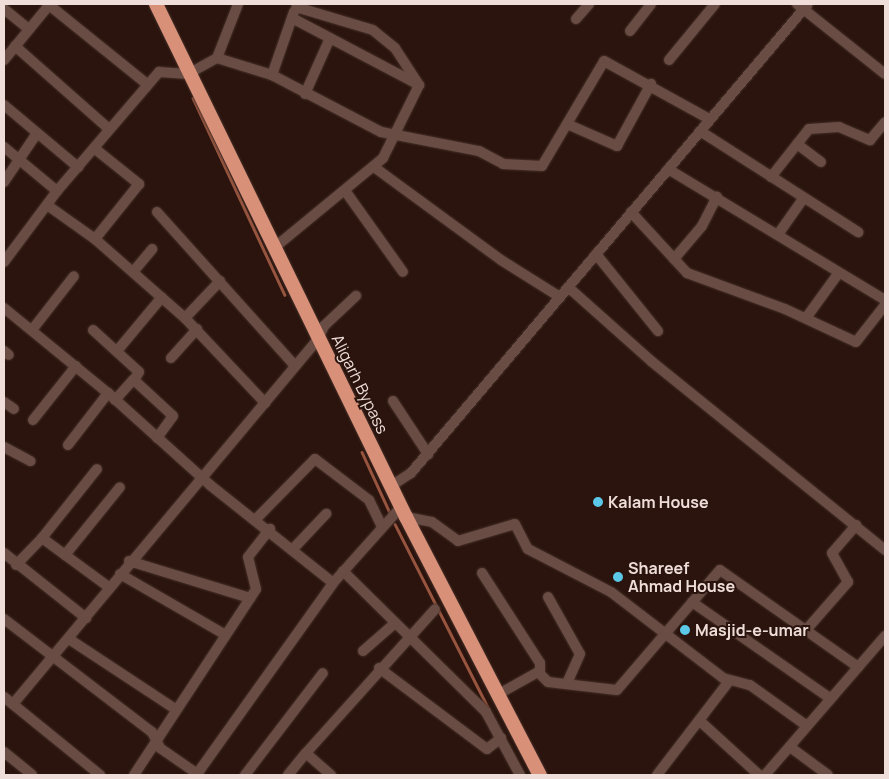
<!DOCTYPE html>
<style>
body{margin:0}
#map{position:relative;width:889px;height:779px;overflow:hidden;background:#2a140d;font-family:Manrope,sans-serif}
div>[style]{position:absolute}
.stream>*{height:2.5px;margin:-1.25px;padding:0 1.25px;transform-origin:1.25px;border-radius:1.25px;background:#97553f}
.roads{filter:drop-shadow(0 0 1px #453029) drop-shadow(0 0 1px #453029)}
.minor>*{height:10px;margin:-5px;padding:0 5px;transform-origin:5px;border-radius:5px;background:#694c43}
.highway>*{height:14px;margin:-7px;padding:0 7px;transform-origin:7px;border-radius:7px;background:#d89079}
.dots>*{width:14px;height:14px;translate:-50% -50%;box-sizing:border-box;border:2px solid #2a140d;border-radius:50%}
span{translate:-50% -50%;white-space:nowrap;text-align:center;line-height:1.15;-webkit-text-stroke:4px #2a140d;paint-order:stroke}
.street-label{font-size:16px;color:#eeddd8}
.poi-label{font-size:16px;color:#eeddd8;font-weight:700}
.left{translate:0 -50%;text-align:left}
.frame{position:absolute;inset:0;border:5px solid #eeddd8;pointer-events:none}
</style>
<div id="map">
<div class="stream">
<i style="left:193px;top:98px;width:217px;rotate:65deg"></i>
<i style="left:362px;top:452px;width:67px;rotate:65.3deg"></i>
<i style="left:395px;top:524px;width:208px;rotate:63.1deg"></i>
</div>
<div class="roads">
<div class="minor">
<i style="left:797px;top:4px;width:112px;rotate:38.5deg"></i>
<i style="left:49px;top:5px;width:127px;rotate:38.9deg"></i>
<i style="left:4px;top:9px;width:32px;rotate:39deg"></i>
<i style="left:292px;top:18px;width:144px;rotate:27.8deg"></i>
<i style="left:576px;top:19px;width:20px;rotate:-49deg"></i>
<i style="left:630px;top:31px;width:34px;rotate:-52deg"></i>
<i style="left:15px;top:46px;width:125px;rotate:41.4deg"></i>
<i style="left:217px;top:58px;width:58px;rotate:17.2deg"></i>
<i style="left:272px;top:75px;width:123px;rotate:27.6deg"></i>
<i style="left:381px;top:132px;width:100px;rotate:11deg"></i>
<i style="left:479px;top:151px;width:27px;rotate:28deg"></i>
<i style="left:503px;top:164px;width:39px;rotate:3deg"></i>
<i style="left:542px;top:166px;width:122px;rotate:-59.4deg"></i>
<i style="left:604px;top:61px;width:120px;rotate:28.9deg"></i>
<i style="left:4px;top:60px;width:72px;rotate:-50.6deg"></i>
<i style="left:669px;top:60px;width:72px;rotate:-50.6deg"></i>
<i style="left:272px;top:75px;width:67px;rotate:-70.8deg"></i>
<i style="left:305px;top:94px;width:61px;rotate:-65.9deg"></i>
<i style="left:4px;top:105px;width:97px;rotate:40deg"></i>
<i style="left:567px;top:124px;width:55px;rotate:23.7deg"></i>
<i style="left:617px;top:146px;width:71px;rotate:-61.3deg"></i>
<i style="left:700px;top:131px;width:188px;rotate:32.6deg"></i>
<i style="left:797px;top:144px;width:30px;rotate:37deg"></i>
<i style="left:4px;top:147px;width:69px;rotate:39.7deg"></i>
<i style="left:94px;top:148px;width:58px;rotate:38.7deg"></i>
<i style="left:139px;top:184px;width:70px;rotate:128.7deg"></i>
<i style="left:374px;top:167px;width:157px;rotate:36.2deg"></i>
<i style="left:501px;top:260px;width:70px;rotate:32.1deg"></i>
<i style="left:668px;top:169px;width:253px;rotate:31.1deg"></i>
<i style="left:771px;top:177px;width:61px;rotate:-51.6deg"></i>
<i style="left:809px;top:129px;width:30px;rotate:-4deg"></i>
<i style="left:839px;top:127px;width:34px;rotate:23deg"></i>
<i style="left:870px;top:140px;width:23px;rotate:-50deg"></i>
<i style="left:4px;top:182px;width:59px;rotate:-56deg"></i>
<i style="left:346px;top:192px;width:98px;rotate:54.5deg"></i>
<i style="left:47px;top:205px;width:59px;rotate:35.3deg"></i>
<i style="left:95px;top:239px;width:120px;rotate:41.3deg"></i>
<i style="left:185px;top:318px;width:117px;rotate:46.7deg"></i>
<i style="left:157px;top:212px;width:207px;rotate:48.1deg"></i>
<i style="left:631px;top:212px;width:83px;rotate:47.4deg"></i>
<i style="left:687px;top:273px;width:104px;rotate:20.2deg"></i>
<i style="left:785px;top:309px;width:78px;rotate:24.9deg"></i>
<i style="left:856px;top:342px;width:47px;rotate:-51.9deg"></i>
<i style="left:779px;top:233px;width:42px;rotate:-54.8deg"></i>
<i style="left:274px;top:248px;width:141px;rotate:-39.5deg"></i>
<i style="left:383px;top:158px;width:81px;rotate:-63.7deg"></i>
<i style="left:419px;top:85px;width:44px;rotate:-123deg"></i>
<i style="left:395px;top:48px;width:28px;rotate:-141deg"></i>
<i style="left:373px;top:30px;width:80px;rotate:-163.4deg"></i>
<i style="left:596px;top:254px;width:99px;rotate:51.2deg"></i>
<i style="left:674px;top:259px;width:43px;rotate:-49.7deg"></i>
<i style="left:702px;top:226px;width:33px;rotate:-63deg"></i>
<i style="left:4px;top:262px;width:89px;rotate:-53.3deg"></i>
<i style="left:57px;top:191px;width:157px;rotate:-49.4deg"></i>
<i style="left:159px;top:72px;width:29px;rotate:4deg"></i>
<i style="left:188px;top:74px;width:33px;rotate:-29deg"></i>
<i style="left:217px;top:58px;width:58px;rotate:-68.7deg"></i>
<i style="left:133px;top:272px;width:30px;rotate:-50deg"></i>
<i style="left:568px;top:287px;width:111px;rotate:41.7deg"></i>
<i style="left:651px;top:361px;width:301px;rotate:38.9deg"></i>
<i style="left:4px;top:308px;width:134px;rotate:39.3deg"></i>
<i style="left:108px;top:393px;width:137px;rotate:42deg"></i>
<i style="left:210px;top:485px;width:157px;rotate:38.5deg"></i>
<i style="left:185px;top:318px;width:51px;rotate:-46.6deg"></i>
<i style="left:806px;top:318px;width:54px;rotate:-54deg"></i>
<i style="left:32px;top:330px;width:68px;rotate:-52.1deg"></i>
<i style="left:93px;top:330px;width:62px;rotate:42.4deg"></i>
<i style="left:139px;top:372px;width:9px;rotate:122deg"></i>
<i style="left:134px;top:380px;width:53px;rotate:42.7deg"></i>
<i style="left:173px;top:416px;width:27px;rotate:126deg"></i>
<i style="left:4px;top:351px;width:6px;rotate:39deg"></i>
<i style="left:117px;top:351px;width:70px;rotate:-50.2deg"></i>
<i style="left:171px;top:358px;width:39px;rotate:-48deg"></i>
<i style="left:115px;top:400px;width:28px;rotate:-48deg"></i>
<i style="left:393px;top:401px;width:64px;rotate:56.6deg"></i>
<i style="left:4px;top:402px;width:12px;rotate:35deg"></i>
<i style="left:33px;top:420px;width:69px;rotate:-51.5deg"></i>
<i style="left:68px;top:445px;width:66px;rotate:-52.4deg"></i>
<i style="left:4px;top:447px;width:30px;rotate:28deg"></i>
<i style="left:391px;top:486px;width:24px;rotate:-33deg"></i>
<i style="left:411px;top:473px;width:614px;rotate:-49.75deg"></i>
<i style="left:406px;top:517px;width:26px;rotate:11deg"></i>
<i style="left:432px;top:522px;width:32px;rotate:36deg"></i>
<i style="left:458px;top:541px;width:59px;rotate:-16.6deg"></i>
<i style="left:515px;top:524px;width:28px;rotate:63deg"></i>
<i style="left:528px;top:549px;width:93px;rotate:27.4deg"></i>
<i style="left:611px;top:592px;width:141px;rotate:37.5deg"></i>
<i style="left:723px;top:678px;width:28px;rotate:15deg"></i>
<i style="left:750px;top:685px;width:70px;rotate:35.7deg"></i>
<i style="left:256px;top:519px;width:84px;rotate:-45.5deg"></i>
<i style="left:315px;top:459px;width:68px;rotate:37.2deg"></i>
<i style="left:369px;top:500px;width:30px;rotate:64deg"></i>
<i style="left:42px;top:538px;width:88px;rotate:-51.4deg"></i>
<i style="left:292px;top:550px;width:50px;rotate:-46.6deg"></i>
<i style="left:4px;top:553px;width:105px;rotate:38.4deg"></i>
<i style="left:65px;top:555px;width:87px;rotate:-51deg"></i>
<i style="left:129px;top:561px;width:127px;rotate:17deg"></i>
<i style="left:16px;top:565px;width:37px;rotate:-46deg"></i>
<i style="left:42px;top:538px;width:84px;rotate:36.3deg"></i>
<i style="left:343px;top:571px;width:201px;rotate:44.6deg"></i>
<i style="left:486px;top:712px;width:72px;rotate:61.6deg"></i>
<i style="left:482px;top:573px;width:107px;rotate:57.2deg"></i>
<i style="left:540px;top:663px;width:9px;rotate:90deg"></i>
<i style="left:120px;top:574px;width:120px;rotate:30deg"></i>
<i style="left:548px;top:597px;width:65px;rotate:60.7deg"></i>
<i style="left:580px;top:654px;width:30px;rotate:114deg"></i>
<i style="left:692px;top:602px;width:169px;rotate:34.9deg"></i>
<i style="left:4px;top:619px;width:186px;rotate:37.4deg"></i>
<i style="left:152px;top:732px;width:18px;rotate:63deg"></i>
<i style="left:160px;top:748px;width:47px;rotate:34.7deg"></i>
<i style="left:806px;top:630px;width:64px;rotate:-48.8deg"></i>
<i style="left:848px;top:582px;width:33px;rotate:-119deg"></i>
<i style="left:832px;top:553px;width:37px;rotate:-49deg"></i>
<i style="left:69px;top:639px;width:127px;rotate:33.4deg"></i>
<i style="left:363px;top:651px;width:41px;rotate:-41.1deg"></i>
<i style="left:379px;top:668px;width:135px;rotate:36.9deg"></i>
<i style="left:487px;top:749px;width:18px;rotate:-38deg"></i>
<i style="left:497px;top:695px;width:47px;rotate:-29.3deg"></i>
<i style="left:538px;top:672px;width:14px;rotate:45deg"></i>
<i style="left:548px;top:682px;width:69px;rotate:6.6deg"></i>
<i style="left:617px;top:690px;width:158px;rotate:-49.4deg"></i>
<i style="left:720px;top:570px;width:169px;rotate:35.1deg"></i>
<i style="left:4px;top:697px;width:124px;rotate:39.1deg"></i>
<i style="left:13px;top:704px;width:476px;rotate:-50.1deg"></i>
<i style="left:318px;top:339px;width:14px;rotate:-65deg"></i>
<i style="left:324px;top:326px;width:44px;rotate:-43.2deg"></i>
<i style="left:701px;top:722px;width:79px;rotate:42.4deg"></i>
<i style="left:790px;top:747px;width:47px;rotate:36.4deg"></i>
<i style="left:4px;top:752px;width:36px;rotate:39deg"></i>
<i style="left:197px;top:774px;width:234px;rotate:-54.5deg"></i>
<i style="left:333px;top:583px;width:102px;rotate:-48.2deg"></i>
<i style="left:134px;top:775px;width:222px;rotate:-56.7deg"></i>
<i style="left:256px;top:589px;width:33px;rotate:-104deg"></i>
<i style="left:248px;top:557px;width:36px;rotate:-52deg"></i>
<i style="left:245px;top:775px;width:128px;rotate:-52.6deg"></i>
<i style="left:288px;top:775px;width:28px;rotate:-51deg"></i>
<i style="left:331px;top:775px;width:33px;rotate:-139deg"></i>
<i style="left:306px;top:753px;width:193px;rotate:-48.1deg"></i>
<i style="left:657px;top:775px;width:118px;rotate:-52.5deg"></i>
<i style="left:765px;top:775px;width:184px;rotate:-49.2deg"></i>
</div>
<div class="highway">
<i style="left:156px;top:4px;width:571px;rotate:64.02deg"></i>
<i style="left:406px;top:517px;width:291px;rotate:62.6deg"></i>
</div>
</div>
<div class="dots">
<i style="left:598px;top:502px;background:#5ac8e6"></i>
<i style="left:618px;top:577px;background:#5ac8e6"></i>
<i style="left:685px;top:630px;background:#5ac8e6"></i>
</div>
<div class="street-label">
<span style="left:360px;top:384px;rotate:64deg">Aligarh Bypass</span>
</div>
<div class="poi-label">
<span class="left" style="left:608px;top:502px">Kalam House</span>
<span class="left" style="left:628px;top:577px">Shareef<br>Ahmad House</span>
<span class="left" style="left:695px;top:630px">Masjid-e-umar</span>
</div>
<div class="frame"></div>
</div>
